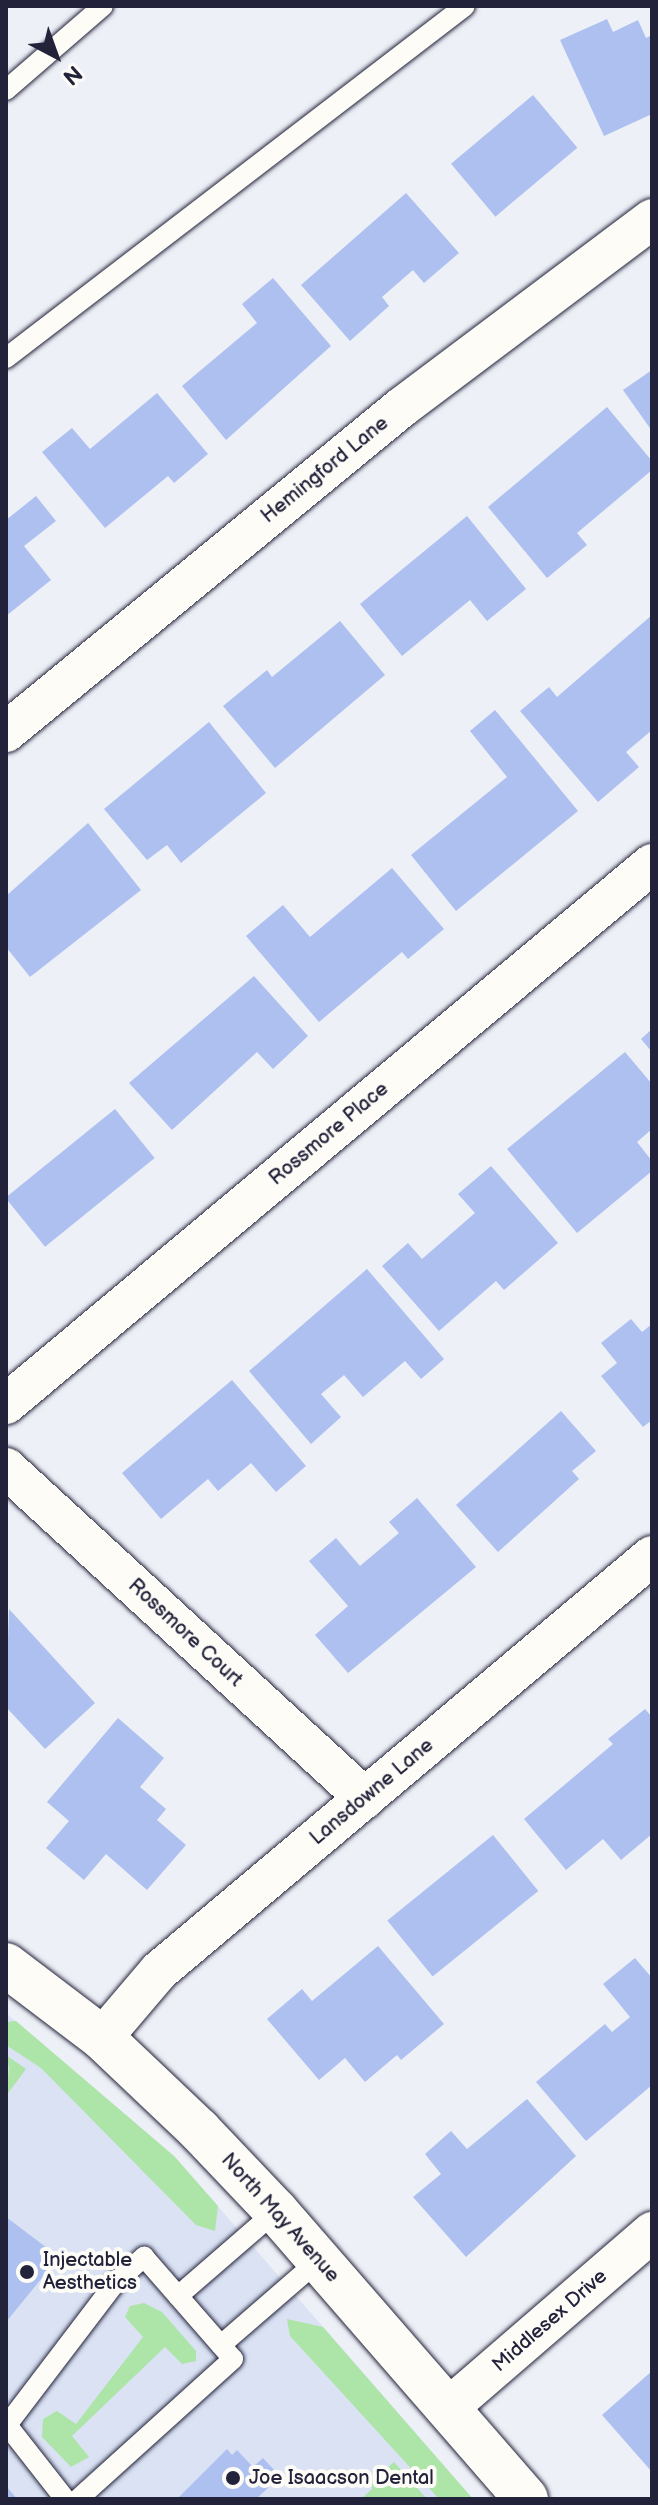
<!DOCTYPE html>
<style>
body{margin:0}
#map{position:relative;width:658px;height:2505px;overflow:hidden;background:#edf0f6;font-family:"Balsamiq Sans",sans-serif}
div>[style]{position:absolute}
.built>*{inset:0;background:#dae2f4}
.green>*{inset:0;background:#ade4a7}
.building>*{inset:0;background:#adc0f0;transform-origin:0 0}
.roads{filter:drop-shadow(0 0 2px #22223b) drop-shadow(0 0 2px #22223b)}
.lane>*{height:20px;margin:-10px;padding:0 10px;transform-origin:10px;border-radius:10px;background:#fdfcf7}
.street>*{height:40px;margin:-20px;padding:0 20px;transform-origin:20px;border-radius:20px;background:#fdfcf7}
.secondary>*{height:44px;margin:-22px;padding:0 22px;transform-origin:22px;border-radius:22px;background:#fdfcf7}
.dots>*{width:22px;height:22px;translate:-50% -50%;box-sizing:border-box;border:4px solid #fdfcf7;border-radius:50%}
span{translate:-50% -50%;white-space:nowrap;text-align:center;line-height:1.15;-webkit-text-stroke:8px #fdfcf7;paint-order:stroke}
.street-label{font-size:20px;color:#22223b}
.poi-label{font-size:20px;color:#22223b}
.left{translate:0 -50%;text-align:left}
.frame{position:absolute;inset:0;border:8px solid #22223b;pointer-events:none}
.north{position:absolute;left:16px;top:16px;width:80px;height:80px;-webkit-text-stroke:6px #fdfcf7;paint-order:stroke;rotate:139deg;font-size:22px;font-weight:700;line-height:32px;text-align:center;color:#22223b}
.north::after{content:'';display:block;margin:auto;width:28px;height:36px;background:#22223b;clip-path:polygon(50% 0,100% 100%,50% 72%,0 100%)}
</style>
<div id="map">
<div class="built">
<i style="clip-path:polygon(6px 2013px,174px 2156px,473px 2499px,6px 2499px)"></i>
</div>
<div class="green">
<i style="clip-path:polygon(16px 2021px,174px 2156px,218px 2206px,215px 2231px,196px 2225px,41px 2068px,6px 2045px,6px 2022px)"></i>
<i style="clip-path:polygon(6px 2055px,26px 2069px,6px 2096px,9px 2068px)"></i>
<i style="clip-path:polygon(144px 2303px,162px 2312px,196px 2351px,196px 2361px,182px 2364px,165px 2347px,72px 2436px,89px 2457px,71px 2467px,42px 2437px,43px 2419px,57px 2411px,76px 2424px,143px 2337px,125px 2317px,130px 2306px)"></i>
<i style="clip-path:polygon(287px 2319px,323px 2327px,473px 2499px,439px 2499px,290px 2336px)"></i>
<i style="clip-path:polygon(394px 2462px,427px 2499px,361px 2499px,372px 2489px,372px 2481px)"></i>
</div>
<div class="building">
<i style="clip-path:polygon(607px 19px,613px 32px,638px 20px,646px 38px,652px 35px,652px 114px,604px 136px,560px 40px)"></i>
<i style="left:533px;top:95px;width:69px;height:107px;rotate:50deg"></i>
<i style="clip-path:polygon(406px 193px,459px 253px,424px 283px,413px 270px,382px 297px,389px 306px,350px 341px,301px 285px)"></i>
<i style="clip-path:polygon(273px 278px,331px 346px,226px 440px,182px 386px,257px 323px,242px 304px)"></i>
<i style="clip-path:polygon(652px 370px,652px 431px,623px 390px)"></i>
<i style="clip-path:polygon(157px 393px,208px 454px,174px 483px,168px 476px,105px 528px,42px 452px,72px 428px,90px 449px)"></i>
<i style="clip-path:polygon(607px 407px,652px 461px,652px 470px,577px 533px,587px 545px,547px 578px,488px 507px)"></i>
<i style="clip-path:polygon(36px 496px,56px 521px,24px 546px,51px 580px,6px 616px,6px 520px)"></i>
<i style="clip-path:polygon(467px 516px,526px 589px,487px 621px,470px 600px,402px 656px,360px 604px)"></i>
<i style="clip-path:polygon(652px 615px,652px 730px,626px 752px,639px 767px,598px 802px,520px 711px,549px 687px,557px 697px)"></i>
<i style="clip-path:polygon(340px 621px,385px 675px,275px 768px,223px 706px,267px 670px,272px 677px)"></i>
<i style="clip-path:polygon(495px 710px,578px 811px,456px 911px,411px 855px,507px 777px,470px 731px)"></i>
<i style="clip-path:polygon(209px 722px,266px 793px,181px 863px,167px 845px,147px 860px,104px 809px)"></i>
<i style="clip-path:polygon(88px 823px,141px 890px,30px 977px,6px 947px,6px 896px)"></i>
<i style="clip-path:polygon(392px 868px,444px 929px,408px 959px,402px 952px,319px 1022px,246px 936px,283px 905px,310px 937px)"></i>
<i style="clip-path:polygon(254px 976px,308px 1036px,273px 1069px,257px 1052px,172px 1130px,129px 1083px)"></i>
<i style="clip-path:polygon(652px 1029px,652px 1052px,641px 1039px)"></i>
<i style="clip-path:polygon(625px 1052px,652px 1084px,652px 1129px,637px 1142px,652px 1161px,652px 1171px,577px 1233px,507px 1149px)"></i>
<i style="left:115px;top:1109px;width:63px;height:141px;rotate:51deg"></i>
<i style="clip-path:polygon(491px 1166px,558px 1243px,504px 1290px,496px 1281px,439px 1331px,382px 1266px,408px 1243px,422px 1259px,475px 1213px,458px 1194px)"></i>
<i style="clip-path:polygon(367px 1269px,444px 1359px,421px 1379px,405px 1361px,363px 1397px,344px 1375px,321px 1394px,341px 1417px,311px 1444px,249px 1371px)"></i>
<i style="clip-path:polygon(631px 1319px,642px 1332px,652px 1324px,652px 1420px,643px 1427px,601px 1376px,617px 1363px,601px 1343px)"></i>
<i style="clip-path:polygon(232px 1380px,306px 1466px,276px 1492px,251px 1463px,218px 1491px,208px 1479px,161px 1519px,122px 1473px)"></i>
<i style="clip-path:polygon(561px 1411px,596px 1451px,572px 1471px,579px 1479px,498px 1552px,456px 1505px)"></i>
<i style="clip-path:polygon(417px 1498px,476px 1567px,348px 1673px,315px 1635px,348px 1606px,309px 1561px,336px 1538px,360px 1566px,399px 1533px,389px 1522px)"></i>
<i style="clip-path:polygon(9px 1609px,95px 1703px,45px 1749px,6px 1707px)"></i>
<i style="clip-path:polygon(645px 1709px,652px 1717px,652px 1834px,621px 1860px,603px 1839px,566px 1870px,524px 1819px,613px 1744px,608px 1739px)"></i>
<i style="clip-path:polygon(118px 1718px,164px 1758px,140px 1787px,166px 1809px,157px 1820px,186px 1845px,147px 1890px,106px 1854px,84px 1880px,46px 1848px,69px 1821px,47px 1802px)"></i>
<i style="left:493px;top:1835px;width:72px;height:136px;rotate:51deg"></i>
<i style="clip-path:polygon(378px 1946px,444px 2024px,401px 2060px,397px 2055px,365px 2082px,345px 2058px,319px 2080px,267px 2019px,302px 1989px,312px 2001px)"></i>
<i style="clip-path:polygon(635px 1958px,652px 1978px,652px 2085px,586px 2141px,536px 2082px,605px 2024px,612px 2032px,630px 2017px,603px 1984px)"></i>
<i style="clip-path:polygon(527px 2099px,576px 2156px,466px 2257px,413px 2197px,441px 2174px,425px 2154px,451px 2131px,467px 2149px)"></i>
<i style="clip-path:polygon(6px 2217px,59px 2257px,6px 2322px)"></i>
<i style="clip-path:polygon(652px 2371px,652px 2472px,602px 2415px)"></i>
<i style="clip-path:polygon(227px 2449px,232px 2455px,237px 2450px,253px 2467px,263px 2458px,277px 2473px,266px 2484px,269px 2487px,256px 2499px,177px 2499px)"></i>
<i style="clip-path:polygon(6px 2486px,17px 2499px,6px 2499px)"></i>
</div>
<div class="roads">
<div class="lane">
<i style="left:6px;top:90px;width:128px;rotate:-40.9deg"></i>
<i style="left:6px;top:358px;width:578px;rotate:-37.48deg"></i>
<i style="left:178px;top:2296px;width:130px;rotate:-40.9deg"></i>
<i style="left:221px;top:2345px;width:130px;rotate:-40.9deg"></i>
<i style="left:65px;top:2499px;width:94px;rotate:-128.1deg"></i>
<i style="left:7px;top:2425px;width:180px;rotate:-52.7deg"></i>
<i style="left:116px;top:2282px;width:38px;rotate:-42deg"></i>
<i style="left:144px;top:2257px;width:135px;rotate:48.9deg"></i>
<i style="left:233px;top:2359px;width:209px;rotate:137.9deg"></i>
</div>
<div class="street">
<i style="left:6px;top:732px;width:512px;rotate:-39.38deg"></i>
<i style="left:402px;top:407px;width:313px;rotate:-36.9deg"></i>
<i style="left:6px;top:1404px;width:842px;rotate:-39.89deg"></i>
<i style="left:6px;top:1468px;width:488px;rotate:42.6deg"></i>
<i style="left:102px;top:2038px;width:88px;rotate:-49.6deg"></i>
<i style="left:159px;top:1971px;width:644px;rotate:-40.09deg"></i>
<i style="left:447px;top:2409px;width:271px;rotate:-40.8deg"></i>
</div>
<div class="secondary">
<i style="left:6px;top:1965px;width:121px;rotate:37.2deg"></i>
<i style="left:102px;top:2038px;width:134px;rotate:43.5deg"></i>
<i style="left:199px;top:2130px;width:112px;rotate:46.5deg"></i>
<i style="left:276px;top:2211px;width:381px;rotate:49deg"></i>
</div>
</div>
<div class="dots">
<i style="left:27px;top:2272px;background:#22223b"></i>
<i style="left:233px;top:2478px;background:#22223b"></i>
</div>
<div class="street-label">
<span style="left:325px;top:470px;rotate:-39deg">Hemingford Lane</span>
<span style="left:329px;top:1134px;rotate:-40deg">Rossmore Place</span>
<span style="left:185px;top:1633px;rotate:43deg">Rossmore Court</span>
<span style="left:372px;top:1792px;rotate:-40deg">Lansdowne Lane</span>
<span style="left:280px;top:2218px;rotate:48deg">North May Avenue</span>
<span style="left:550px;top:2321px;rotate:-41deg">Middlesex Drive</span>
</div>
<div class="poi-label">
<span class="left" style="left:43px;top:2272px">Injectable<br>Aesthetics</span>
<span class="left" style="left:249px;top:2478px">Joe Isaacson Dental</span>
</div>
<div class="frame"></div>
<div class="north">N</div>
</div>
